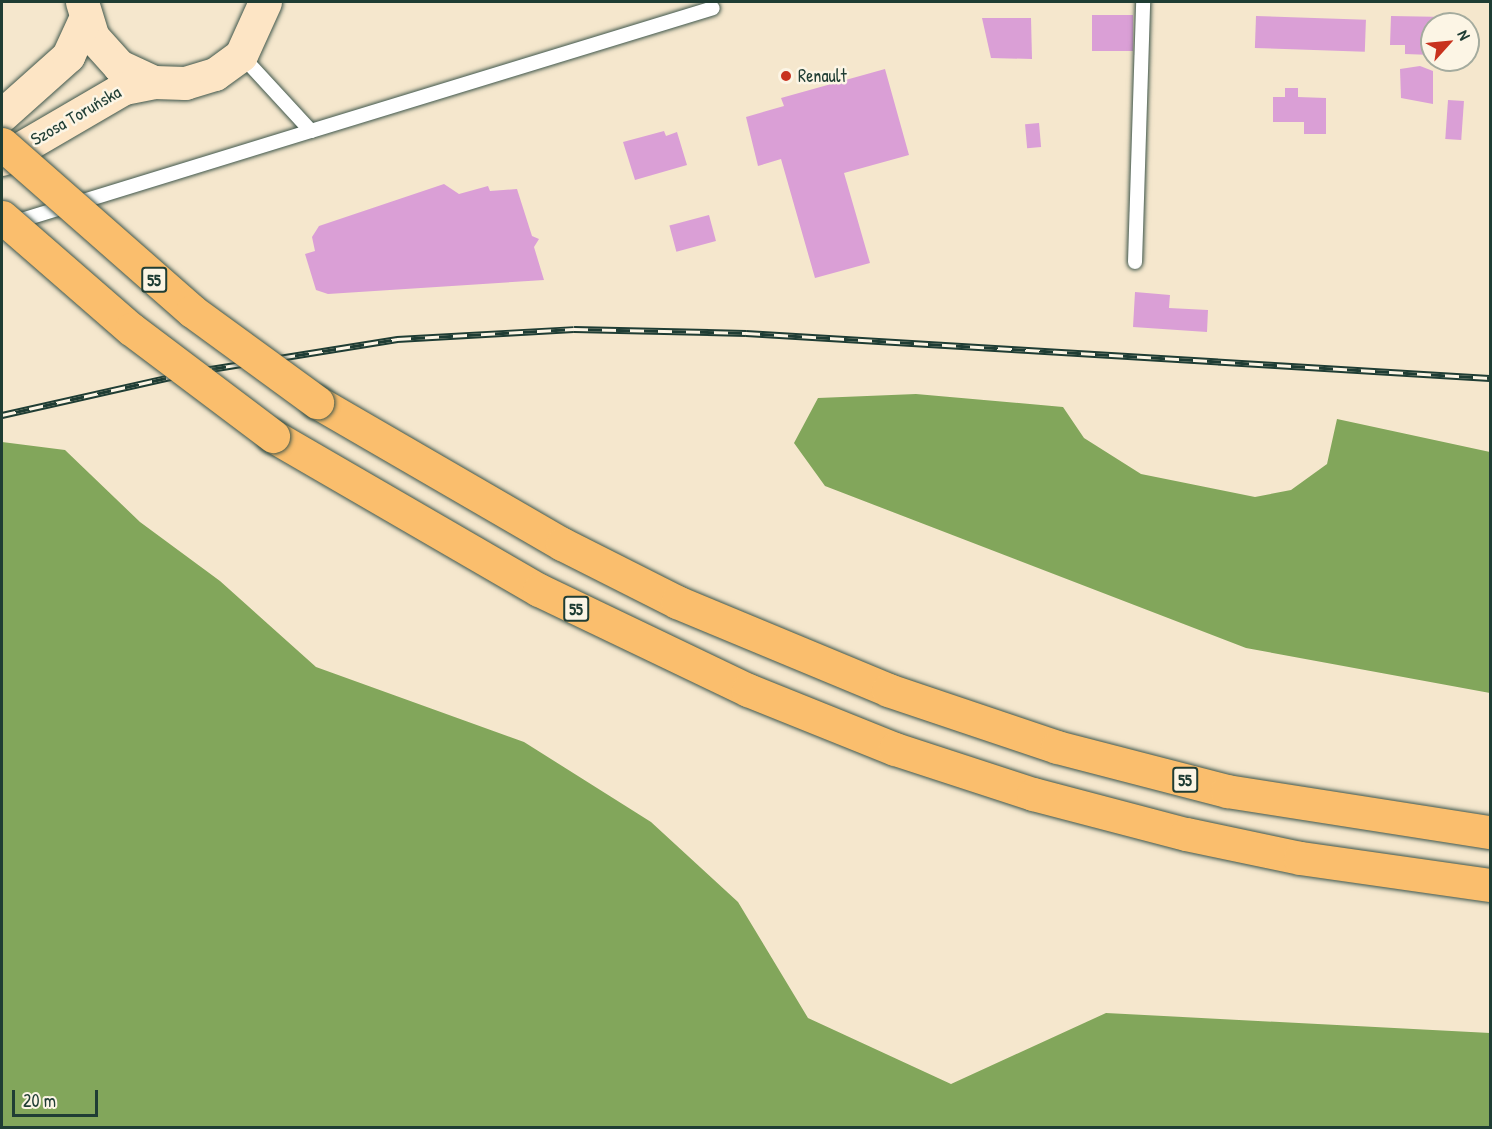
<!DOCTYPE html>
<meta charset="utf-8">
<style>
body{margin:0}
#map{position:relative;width:1492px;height:1129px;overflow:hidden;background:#f5e7cd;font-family:"Patrick Hand",sans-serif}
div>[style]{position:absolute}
.forest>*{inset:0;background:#82a65b}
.building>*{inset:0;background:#da9fd6;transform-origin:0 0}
.roads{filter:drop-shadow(0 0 2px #3f564b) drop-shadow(0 0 2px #3f564b)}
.lane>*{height:14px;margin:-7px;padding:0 7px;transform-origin:7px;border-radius:7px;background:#fff}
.secondary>*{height:33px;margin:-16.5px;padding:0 16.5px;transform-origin:16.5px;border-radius:16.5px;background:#fde5c5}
.primary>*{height:33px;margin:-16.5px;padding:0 16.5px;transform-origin:16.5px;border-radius:16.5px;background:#fabe6d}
.rail>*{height:7px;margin-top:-3.5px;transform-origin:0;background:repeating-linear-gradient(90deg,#fcf5e5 0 14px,#1f3d34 0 28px);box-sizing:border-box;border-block:2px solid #1f3d34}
.bridges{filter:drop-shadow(0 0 2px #3f564b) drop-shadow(0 0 2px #3f564b)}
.primary-bridge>*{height:33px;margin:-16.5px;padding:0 16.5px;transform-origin:16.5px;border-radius:16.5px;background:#fabe6d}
.dots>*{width:16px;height:16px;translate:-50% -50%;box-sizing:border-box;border:3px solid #fcf5e5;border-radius:50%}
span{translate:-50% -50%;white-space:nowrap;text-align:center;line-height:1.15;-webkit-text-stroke:5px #fcf5e5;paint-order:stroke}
.shield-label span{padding:2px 4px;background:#fcf5e5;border:2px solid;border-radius:4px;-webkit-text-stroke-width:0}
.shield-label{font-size:16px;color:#1f3d34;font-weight:700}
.poi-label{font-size:18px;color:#1f3d34}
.left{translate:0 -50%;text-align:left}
.street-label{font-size:18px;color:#1f3d34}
.frame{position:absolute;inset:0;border:3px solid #1f3d34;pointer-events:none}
.north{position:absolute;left:1420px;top:12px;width:60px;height:60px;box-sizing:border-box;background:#fcf5e5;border:2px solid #a4ab9e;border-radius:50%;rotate:63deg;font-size:16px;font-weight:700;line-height:24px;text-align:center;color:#1f3d34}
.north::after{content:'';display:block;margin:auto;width:21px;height:27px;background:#c8321e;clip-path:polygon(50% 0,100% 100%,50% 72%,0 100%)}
.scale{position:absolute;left:12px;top:1090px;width:86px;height:27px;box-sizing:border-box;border:3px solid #1f3d34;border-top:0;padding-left:8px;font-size:18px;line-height:21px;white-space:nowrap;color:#1f3d34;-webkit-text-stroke:4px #fcf5e5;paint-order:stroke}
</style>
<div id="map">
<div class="forest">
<i style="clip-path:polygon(916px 394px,1063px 407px,1084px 438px,1141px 474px,1255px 497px,1291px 490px,1327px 464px,1337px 419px,1490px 452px,1490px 693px,1246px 648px,825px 486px,794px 443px,818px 398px)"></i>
<i style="clip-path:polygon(2px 442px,65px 450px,140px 522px,220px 581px,316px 667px,524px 742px,651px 822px,738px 902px,808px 1018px,951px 1084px,1106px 1013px,1490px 1033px,1490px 1127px,2px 1127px)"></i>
</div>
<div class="building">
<i style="left:1133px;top:15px;width:36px;height:41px;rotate:90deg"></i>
<i style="left:1256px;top:16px;width:110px;height:32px;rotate:2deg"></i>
<i style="clip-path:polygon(1391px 16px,1447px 17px,1447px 24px,1432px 24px,1432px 55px,1405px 54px,1405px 45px,1390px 45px)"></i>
<i style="clip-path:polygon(982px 18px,1031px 18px,1032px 59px,991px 58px)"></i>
<i style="clip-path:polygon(1420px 66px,1433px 71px,1433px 104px,1401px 98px,1400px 69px)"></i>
<i style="clip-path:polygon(885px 69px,909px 155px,844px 173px,870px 263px,815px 278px,781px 159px,758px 166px,746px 117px,784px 106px,781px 98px)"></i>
<i style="clip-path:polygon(1285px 88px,1298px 88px,1298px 97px,1326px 98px,1326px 134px,1304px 134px,1304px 122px,1273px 122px,1273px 97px,1285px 97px)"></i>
<i style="left:1448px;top:100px;width:16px;height:39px;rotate:4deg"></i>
<i style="left:1039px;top:123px;width:24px;height:14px;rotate:85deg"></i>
<i style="clip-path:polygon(664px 131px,666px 136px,677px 132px,687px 165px,635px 180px,623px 142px)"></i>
<i style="clip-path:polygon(444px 184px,459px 194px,488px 186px,490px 191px,517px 189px,532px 236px,539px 239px,534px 247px,544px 280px,328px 294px,316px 290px,305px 254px,315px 251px,312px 237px,319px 226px)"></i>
<i style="left:709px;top:215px;width:27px;height:41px;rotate:75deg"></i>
<i style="clip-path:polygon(1135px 292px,1170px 295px,1169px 308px,1208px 310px,1207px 332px,1133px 327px)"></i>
</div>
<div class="roads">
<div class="lane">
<i style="left:241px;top:55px;width:103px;rotate:47.4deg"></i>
<i style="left:311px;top:131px;width:420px;rotate:-17deg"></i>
<i style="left:12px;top:223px;width:313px;rotate:-17.1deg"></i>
<i style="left:1135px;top:262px;width:260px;rotate:-88.2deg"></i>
</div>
<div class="secondary">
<i style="left:82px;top:2px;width:37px;rotate:73deg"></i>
<i style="left:93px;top:37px;width:39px;rotate:48deg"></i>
<i style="left:119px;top:66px;width:38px;rotate:25deg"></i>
<i style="left:154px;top:82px;width:31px;rotate:2deg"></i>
<i style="left:185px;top:83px;width:31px;rotate:-17deg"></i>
<i style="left:215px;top:74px;width:32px;rotate:-36deg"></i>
<i style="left:241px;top:55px;width:58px;rotate:-65.6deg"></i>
<i style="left:2px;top:115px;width:89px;rotate:-41.8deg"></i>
<i style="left:68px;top:56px;width:41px;rotate:-65.3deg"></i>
<i style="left:2px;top:159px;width:141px;rotate:-30.2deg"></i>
<i style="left:124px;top:88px;width:31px;rotate:-11deg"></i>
</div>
<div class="primary">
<i style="left:317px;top:402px;width:283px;rotate:30.1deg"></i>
<i style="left:562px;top:544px;width:129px;rotate:26.8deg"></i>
<i style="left:677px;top:602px;width:229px;rotate:22.6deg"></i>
<i style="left:888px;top:690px;width:178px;rotate:18.6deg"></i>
<i style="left:1057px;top:747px;width:176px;rotate:14.5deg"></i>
<i style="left:1227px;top:791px;width:266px;rotate:8.9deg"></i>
<i style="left:273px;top:436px;width:307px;rotate:30.1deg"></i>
<i style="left:539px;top:590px;width:232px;rotate:25.6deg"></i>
<i style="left:748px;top:690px;width:158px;rotate:21.9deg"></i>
<i style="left:895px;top:749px;width:145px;rotate:18.1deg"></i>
<i style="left:1033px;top:794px;width:158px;rotate:14.7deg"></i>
<i style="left:1186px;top:834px;width:116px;rotate:11.9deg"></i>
<i style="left:1300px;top:858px;width:192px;rotate:8.1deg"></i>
</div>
</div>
<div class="rail">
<i style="left:2px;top:415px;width:201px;rotate:-12.7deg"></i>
<i style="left:198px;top:371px;width:202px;rotate:-9.1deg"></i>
<i style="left:397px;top:339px;width:177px;rotate:-3.2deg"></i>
<i style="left:574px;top:329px;width:172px;rotate:1.3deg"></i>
<i style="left:746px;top:333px;width:745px;rotate:3.46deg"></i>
</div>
<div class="bridges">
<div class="primary-bridge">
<i style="left:2px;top:144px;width:253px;rotate:41.3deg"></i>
<i style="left:192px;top:311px;width:155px;rotate:36.1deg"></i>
<i style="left:2px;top:217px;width:171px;rotate:41deg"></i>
<i style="left:131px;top:329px;width:178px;rotate:37deg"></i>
</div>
</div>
<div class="dots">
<i style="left:786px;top:76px;background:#c8321e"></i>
</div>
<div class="shield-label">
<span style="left:154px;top:280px">55</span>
<span style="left:576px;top:609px">55</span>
<span style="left:1185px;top:780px">55</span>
</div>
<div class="poi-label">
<span class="left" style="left:798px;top:76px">Renault</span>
</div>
<div class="street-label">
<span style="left:76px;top:116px;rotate:-30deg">Szosa Toruńska</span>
</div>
<div class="frame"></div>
<div class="north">N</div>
<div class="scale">20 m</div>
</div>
